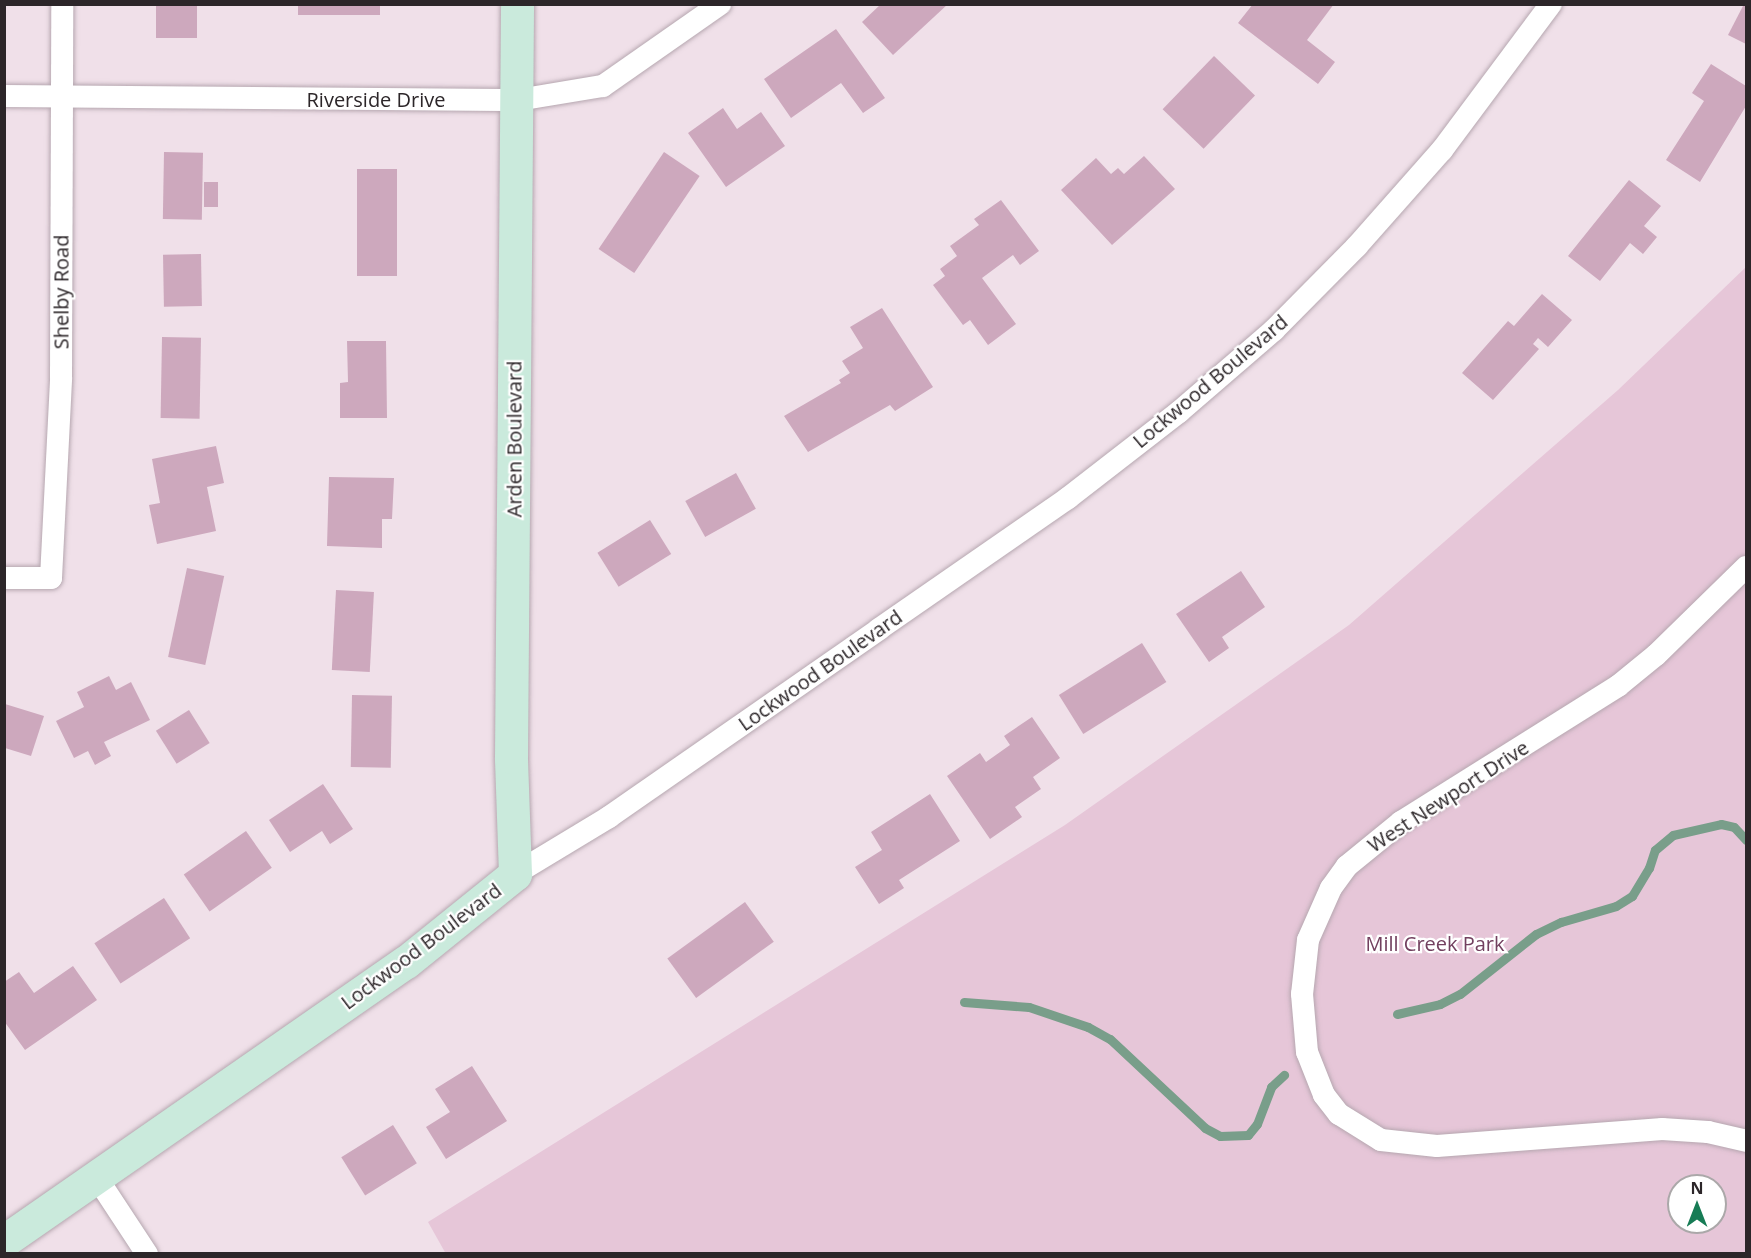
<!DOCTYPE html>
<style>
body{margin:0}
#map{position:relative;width:1751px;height:1258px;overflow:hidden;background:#f0e0e9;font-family:"Open Sans",sans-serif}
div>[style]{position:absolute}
.green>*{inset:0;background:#e6c6d8}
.stream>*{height:9px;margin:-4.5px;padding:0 4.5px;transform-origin:4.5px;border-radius:4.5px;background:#799e8a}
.building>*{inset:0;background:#cda8bd;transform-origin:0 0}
.roads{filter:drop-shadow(0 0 2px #b6a7b0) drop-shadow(0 0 2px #b6a7b0)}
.minor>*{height:22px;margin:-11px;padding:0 11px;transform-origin:11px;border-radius:11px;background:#fff}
.secondary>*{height:33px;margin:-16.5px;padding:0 16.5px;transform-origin:16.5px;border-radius:16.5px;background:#caeadc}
span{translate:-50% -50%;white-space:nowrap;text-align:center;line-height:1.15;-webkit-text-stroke:4.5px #fff;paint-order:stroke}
.street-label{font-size:20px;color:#2c2629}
.park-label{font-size:20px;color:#72405f}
.frame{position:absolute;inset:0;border:6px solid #2c2629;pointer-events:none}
.north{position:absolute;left:1667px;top:1174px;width:60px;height:60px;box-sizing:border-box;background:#fff;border:2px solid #aba8a9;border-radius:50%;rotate:0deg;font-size:16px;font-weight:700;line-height:24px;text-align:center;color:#2c2629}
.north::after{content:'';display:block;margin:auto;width:21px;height:27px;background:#177c55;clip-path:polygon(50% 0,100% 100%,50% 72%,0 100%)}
</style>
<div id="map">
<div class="green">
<i style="clip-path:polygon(evenodd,1746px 267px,1746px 1253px,446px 1254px,428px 1222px,1065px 825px,1349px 625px,1618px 390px,1746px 267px,1679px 1186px,1715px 1186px,1715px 1222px,1679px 1222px,1679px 1186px)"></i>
</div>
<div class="stream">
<i style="left:964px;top:1002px;width:65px;rotate:4.4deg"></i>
<i style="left:1029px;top:1007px;width:62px;rotate:18.7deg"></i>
<i style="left:1088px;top:1027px;width:25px;rotate:29deg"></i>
<i style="left:1110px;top:1039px;width:130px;rotate:43.1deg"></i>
<i style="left:1205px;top:1128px;width:17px;rotate:28deg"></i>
<i style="left:1220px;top:1136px;width:28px;rotate:-2deg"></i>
<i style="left:1248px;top:1135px;width:14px;rotate:-51deg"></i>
<i style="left:1257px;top:1124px;width:40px;rotate:-69deg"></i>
<i style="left:1271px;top:1087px;width:18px;rotate:-43deg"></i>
<i style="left:1397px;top:1014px;width:44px;rotate:-13.1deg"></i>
<i style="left:1440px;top:1004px;width:22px;rotate:-27deg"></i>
<i style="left:1460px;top:994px;width:97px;rotate:-38.3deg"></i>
<i style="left:1536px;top:934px;width:28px;rotate:-26deg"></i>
<i style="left:1561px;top:922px;width:57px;rotate:-16.2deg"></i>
<i style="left:1616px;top:906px;width:19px;rotate:-32deg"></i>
<i style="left:1632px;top:896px;width:33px;rotate:-59deg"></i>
<i style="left:1649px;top:868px;width:19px;rotate:-72deg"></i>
<i style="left:1655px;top:850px;width:23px;rotate:-40deg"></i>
<i style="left:1673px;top:835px;width:49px;rotate:-12.9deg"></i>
<i style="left:1721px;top:824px;width:13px;rotate:13deg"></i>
<i style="left:1734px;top:827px;width:18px;rotate:47deg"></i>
</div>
<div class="building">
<i style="left:156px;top:4px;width:41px;height:34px"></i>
<i style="left:298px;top:4px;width:82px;height:11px"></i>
<i style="clip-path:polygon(881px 4px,948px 4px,893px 55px,862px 22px)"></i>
<i style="clip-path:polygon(1253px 4px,1334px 4px,1307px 40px,1335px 62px,1318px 84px,1238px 23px)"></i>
<i style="clip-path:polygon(1744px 4px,1746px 4px,1746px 44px,1728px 35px)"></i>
<i style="clip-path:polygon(836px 29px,885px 98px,863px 113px,841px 83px,791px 118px,764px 79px)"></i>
<i style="left:1214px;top:56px;width:57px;height:74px;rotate:44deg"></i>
<i style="clip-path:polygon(1711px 64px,1746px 86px,1746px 106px,1700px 182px,1666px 160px,1704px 101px,1692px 93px)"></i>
<i style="clip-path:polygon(723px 108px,737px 129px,761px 112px,785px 146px,726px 187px,688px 133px)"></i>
<i style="left:164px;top:152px;width:39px;height:67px;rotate:1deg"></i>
<i style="left:664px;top:152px;width:43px;height:117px;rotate:34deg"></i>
<i style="clip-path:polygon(1144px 156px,1175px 189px,1112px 245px,1061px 190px,1096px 158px,1111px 174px,1118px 168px,1124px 174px)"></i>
<i style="left:357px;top:169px;width:40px;height:107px"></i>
<i style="clip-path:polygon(1629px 180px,1661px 206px,1644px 226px,1657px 237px,1643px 254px,1630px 243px,1600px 281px,1568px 256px)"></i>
<i style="left:204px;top:182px;width:14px;height:25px"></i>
<i style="clip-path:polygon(1001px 200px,1039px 251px,1020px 265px,1013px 255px,982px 278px,1016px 324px,988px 345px,970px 320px,963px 325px,933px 285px,945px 276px,940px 269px,957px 256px,950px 246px,979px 225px,974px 219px)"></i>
<i style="left:201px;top:254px;width:52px;height:38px;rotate:89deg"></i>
<i style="clip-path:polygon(1542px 294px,1572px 320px,1548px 347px,1538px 338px,1533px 344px,1539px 349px,1493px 400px,1462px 373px,1508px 321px,1514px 326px)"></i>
<i style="clip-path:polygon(882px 308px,933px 387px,895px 411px,890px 405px,808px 452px,784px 416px,841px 383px,839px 380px,850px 373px,842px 361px,863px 348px,850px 327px)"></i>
<i style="left:162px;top:337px;width:39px;height:81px;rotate:1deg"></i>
<i style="clip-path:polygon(347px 341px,386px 341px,387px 418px,340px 418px,340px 383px,348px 382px)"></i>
<i style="clip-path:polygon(216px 446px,224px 483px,207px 487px,216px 531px,157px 544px,149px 505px,160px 503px,152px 459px)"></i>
<i style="left:736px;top:473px;width:41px;height:58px;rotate:61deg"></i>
<i style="clip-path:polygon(329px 477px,394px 478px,392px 519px,382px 519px,382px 548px,327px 546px)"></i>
<i style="left:650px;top:520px;width:40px;height:62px;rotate:58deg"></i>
<i style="left:187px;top:568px;width:38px;height:91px;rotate:12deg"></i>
<i style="clip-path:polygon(1241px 571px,1265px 607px,1222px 637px,1229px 648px,1209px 662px,1176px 614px)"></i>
<i style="left:336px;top:590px;width:38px;height:80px;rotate:3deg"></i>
<i style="left:1142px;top:643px;width:46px;height:98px;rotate:58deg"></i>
<i style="clip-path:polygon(109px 676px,116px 690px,131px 682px,150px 720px,104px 742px,111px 756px,95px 765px,88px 751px,74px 758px,56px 721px,84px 707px,77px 692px)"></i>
<i style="left:352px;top:695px;width:40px;height:72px;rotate:1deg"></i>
<i style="clip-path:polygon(5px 704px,44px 716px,31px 756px,5px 748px)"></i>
<i style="left:189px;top:710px;width:39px;height:39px;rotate:58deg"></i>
<i style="clip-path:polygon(1032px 717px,1060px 758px,1033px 777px,1041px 789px,1015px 807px,1022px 817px,990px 839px,947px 776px,980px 753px,986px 762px,1010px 745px,1004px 736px)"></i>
<i style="clip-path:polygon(323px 784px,353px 829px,330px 844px,322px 831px,290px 852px,269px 820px)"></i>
<i style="clip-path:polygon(930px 794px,960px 841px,899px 880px,904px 888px,879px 904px,855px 867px,882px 850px,871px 832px)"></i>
<i style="left:246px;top:831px;width:45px;height:76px;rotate:55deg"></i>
<i style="left:164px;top:898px;width:48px;height:83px;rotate:57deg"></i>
<i style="left:745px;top:902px;width:49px;height:96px;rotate:54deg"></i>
<i style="clip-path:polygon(73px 966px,97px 1000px,25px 1050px,4px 1021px,4px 982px,19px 972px,34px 993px)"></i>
<i style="clip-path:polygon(472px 1066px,507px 1121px,446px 1159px,426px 1127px,450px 1112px,435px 1089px)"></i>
<i style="left:393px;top:1125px;width:45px;height:61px;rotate:58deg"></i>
</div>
<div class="roads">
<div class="minor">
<i style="left:4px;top:96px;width:514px;rotate:0.45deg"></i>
<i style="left:518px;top:100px;width:86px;rotate:-9.4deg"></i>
<i style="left:603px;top:86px;width:143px;rotate:-35deg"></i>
<i style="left:1746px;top:567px;width:126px;rotate:135.6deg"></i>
<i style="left:1656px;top:655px;width:49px;rotate:140.8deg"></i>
<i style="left:1618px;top:686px;width:256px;rotate:147.9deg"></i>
<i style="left:1401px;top:822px;width:70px;rotate:140.8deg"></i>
<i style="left:1347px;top:866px;width:27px;rotate:126deg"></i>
<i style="left:1331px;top:888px;width:57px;rotate:113.9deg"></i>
<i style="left:1308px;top:940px;width:54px;rotate:96.3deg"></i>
<i style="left:1302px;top:994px;width:58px;rotate:85.1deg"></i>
<i style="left:1307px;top:1052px;width:46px;rotate:68.4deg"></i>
<i style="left:1324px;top:1095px;width:24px;rotate:52deg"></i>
<i style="left:1339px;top:1114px;width:49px;rotate:31.8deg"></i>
<i style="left:1381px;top:1140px;width:56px;rotate:6.1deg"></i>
<i style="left:1437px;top:1146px;width:226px;rotate:-4.3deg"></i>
<i style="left:1662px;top:1129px;width:46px;rotate:3.7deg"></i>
<i style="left:1708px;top:1132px;width:39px;rotate:13deg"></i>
<i style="left:4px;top:578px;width:47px"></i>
<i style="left:51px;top:578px;width:200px;rotate:-87.1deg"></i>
<i style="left:61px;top:378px;width:374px;rotate:-89.8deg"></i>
<i style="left:515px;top:874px;width:110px;rotate:-31.2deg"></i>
<i style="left:609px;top:817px;width:329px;rotate:-34.8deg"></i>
<i style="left:879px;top:629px;width:230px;rotate:-34.7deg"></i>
<i style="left:1068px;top:498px;width:140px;rotate:-37.8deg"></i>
<i style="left:1179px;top:412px;width:125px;rotate:-40.8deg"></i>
<i style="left:1274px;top:330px;width:118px;rotate:-45.3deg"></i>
<i style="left:1357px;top:246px;width:128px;rotate:-48.5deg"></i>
<i style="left:1442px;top:150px;width:182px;rotate:-53.3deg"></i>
<i style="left:97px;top:1178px;width:91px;rotate:56.7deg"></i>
</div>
<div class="secondary">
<i style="left:4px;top:1241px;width:489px;rotate:-34.8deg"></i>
<i style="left:406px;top:962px;width:140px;rotate:-38.9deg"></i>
<i style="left:515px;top:874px;width:117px;rotate:-92deg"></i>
<i style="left:511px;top:757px;width:753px;rotate:-89.54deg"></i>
</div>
</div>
<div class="street-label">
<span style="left:376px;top:99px">Riverside Drive</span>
<span style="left:61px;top:292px;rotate:-90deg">Shelby Road</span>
<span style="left:1210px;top:381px;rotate:-40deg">Lockwood Boulevard</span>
<span style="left:514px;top:439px;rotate:-90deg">Arden Boulevard</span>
<span style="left:820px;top:670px;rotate:-35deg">Lockwood Boulevard</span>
<span style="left:1448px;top:796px;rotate:-33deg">West Newport Drive</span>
<span style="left:421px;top:946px;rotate:-37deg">Lockwood Boulevard</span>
</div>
<div class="park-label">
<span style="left:1435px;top:943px">Mill Creek Park</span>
</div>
<div class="frame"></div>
<div class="north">N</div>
</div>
